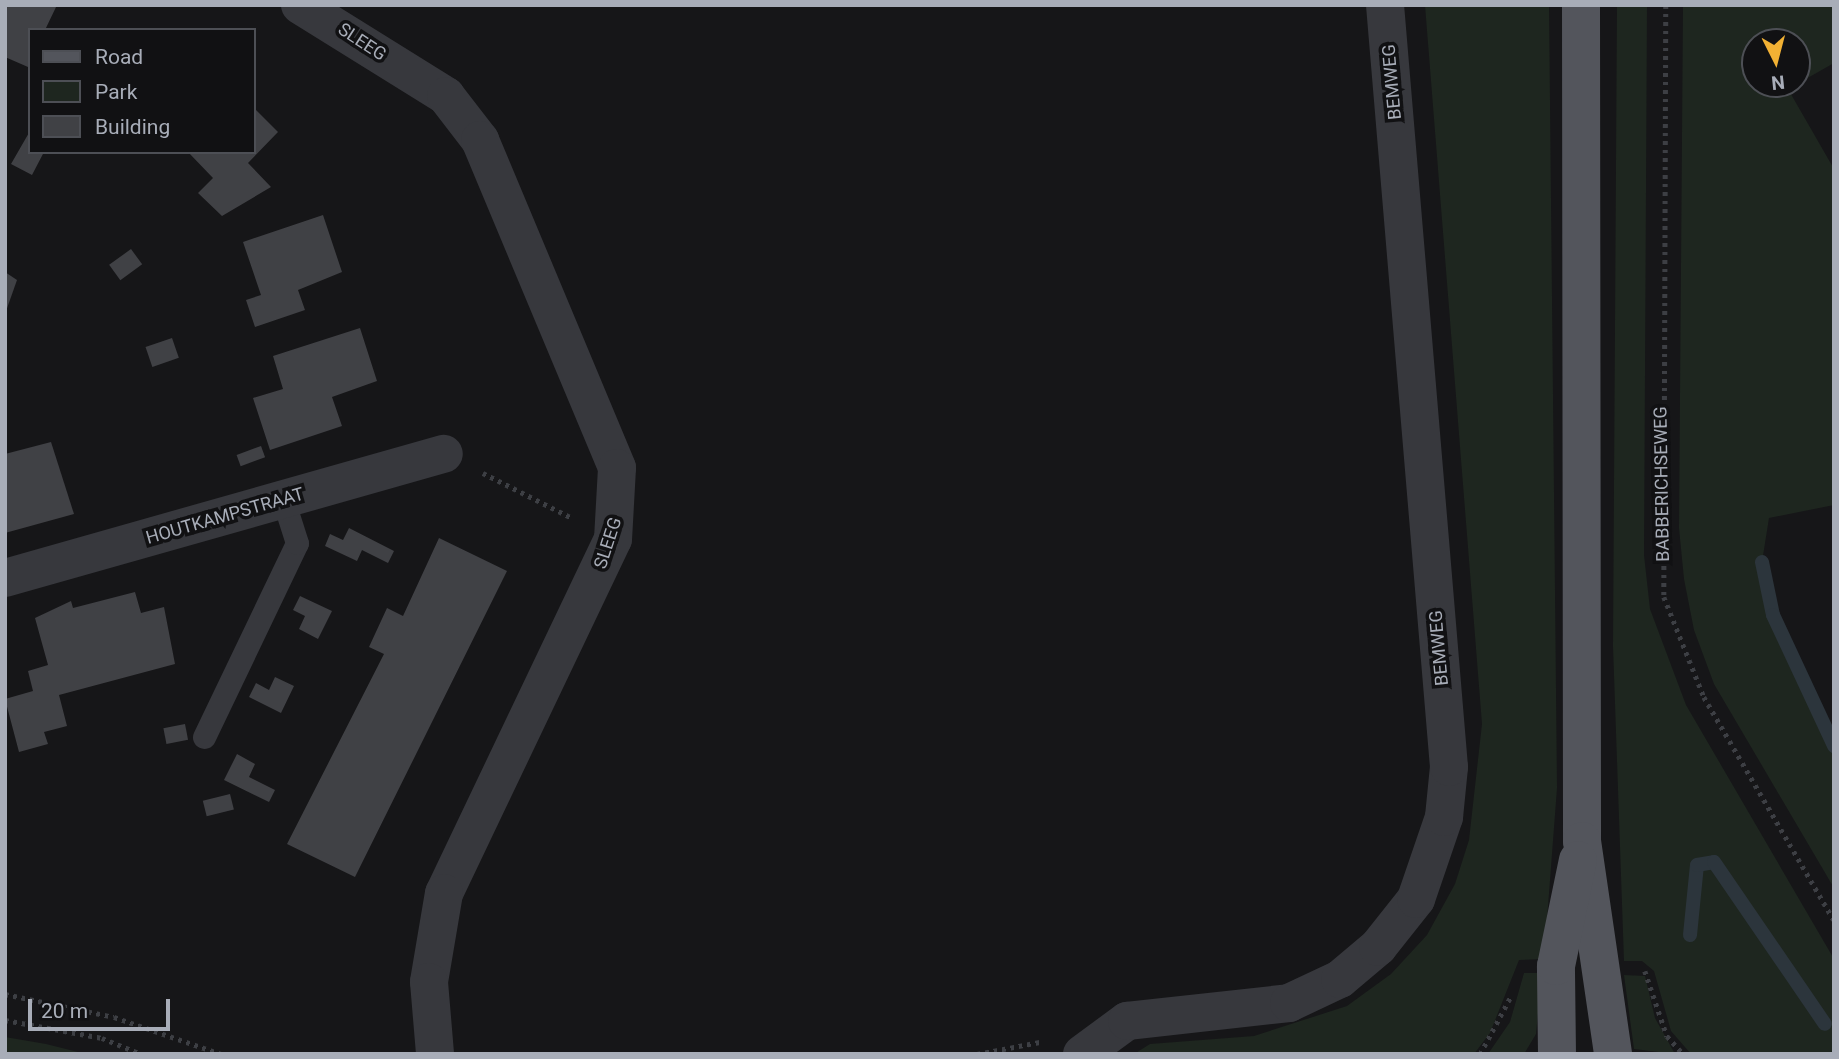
<!DOCTYPE html>
<style>
body{margin:0}
#map{position:relative;width:1839px;height:1059px;overflow:hidden;background:#161618;font-family:Roboto,sans-serif}
div>[style]{position:absolute}
.green>*{inset:0;background:#1e261f}
.stream>*{height:14px;margin:-7px;padding:0 7px;transform-origin:7px;border-radius:7px;background:#2c353c}
.building>*{inset:0;background:#404145;transform-origin:0 0}
.path>*{height:4.5px;margin-top:-2.25px;transform-origin:0;background:repeating-linear-gradient(90deg,#3d3f44 0 3.5px,transparent 0 8.5px)}
.service>*{height:23px;margin:-11.5px;padding:0 11.5px;transform-origin:11.5px;border-radius:11.5px;background:#37383d}
.minor>*{height:38px;margin:-19px;padding:0 19px;transform-origin:19px;border-radius:19px;background:#37383d}
.primary>*{height:38px;margin:-19px;padding:0 19px;transform-origin:19px;border-radius:19px;background:#53555c}
span{translate:-50% -50%;white-space:nowrap;text-align:center;line-height:1.15;-webkit-text-stroke:7px #111113;paint-order:stroke}
.street-label{font-size:18px;color:#a8adb8}
.frame{position:absolute;inset:0;border:7px solid #a8adb8;pointer-events:none}
.legend{position:absolute;left:28px;top:28px;width:228px;height:126px;box-sizing:border-box;background:#111113;border:2px solid #4d4f55;margin:0;padding:9px 12px;list-style:none;font-size:21px;color:#a8adb8}
.legend li{display:flex;align-items:center;gap:14px;height:35px}
.legend b{width:35px;border:2px solid #4d4f55}
.north{position:absolute;left:1741px;top:28px;width:70px;height:70px;box-sizing:border-box;background:#111113;border:2px solid #4d4f55;border-radius:50%;rotate:174deg;font-size:19px;font-weight:700;line-height:28px;text-align:center;color:#a8adb8}
.north::after{content:'';display:block;margin:auto;width:24px;height:32px;background:#f2b134;clip-path:polygon(50% 0,100% 100%,50% 72%,0 100%)}
.scale{position:absolute;left:28px;top:999px;width:142px;height:32px;box-sizing:border-box;border:4px solid #a8adb8;border-top:0;padding-left:9px;font-size:21px;line-height:24px;white-space:nowrap;color:#a8adb8;-webkit-text-stroke:5px #111113;paint-order:stroke}
</style>
<div id="map">
<div class="green">
<i style="clip-path:polygon(1425px 5px,1549px 5px,1557px 788px,1544px 959px,1519px 960px,1490px 1033px,1474px 1054px,1134px 1054px,1150px 1044px,1254px 1036px,1347px 1006px,1391px 974px,1427px 935px,1455px 884px,1469px 840px,1482px 724px)"></i>
<i style="clip-path:polygon(1617px 5px,1647px 5px,1644px 555px,1650px 609px,1686px 705px,1834px 959px,1834px 1054px,1691px 1054px,1671px 1031px,1654px 971px,1642px 961px,1624px 961px,1613px 646px)"></i>
<i style="clip-path:polygon(1683px 5px,1834px 5px,1834px 63px,1797px 84px,1797px 42px,1755px 42px,1755px 84px,1796px 84px,1788px 89px,1834px 169px,1834px 505px,1769px 518px,1762px 562px,1773px 615px,1834px 746px,1834px 888px,1714px 684px,1694px 630px,1684px 579px,1679px 528px)"></i>
<i style="clip-path:polygon(1524px 973px,1542px 973px,1536px 1034px,1524px 1054px,1488px 1054px,1510px 1022px)"></i>
<i style="clip-path:polygon(1624px 975px,1645px 976px,1655px 1018px,1675px 1054px,1634px 1049px)"></i>
<i style="clip-path:polygon(5px 1037px,46px 1044px,86px 1054px,5px 1054px)"></i>
</div>
<div class="stream">
<i style="left:1762px;top:562px;width:54px;rotate:78.3deg"></i>
<i style="left:1773px;top:615px;width:145px;rotate:65deg"></i>
<i style="left:1690px;top:935px;width:70px;rotate:-84.3deg"></i>
<i style="left:1697px;top:865px;width:17px;rotate:-10deg"></i>
<i style="left:1714px;top:862px;width:196px;rotate:55.6deg"></i>
</div>
<div class="building">
<i style="clip-path:polygon(5px 5px,57px 5px,45px 30px,30px 30px,28px 67px,5px 57px)"></i>
<i style="clip-path:polygon(254px 108px,278px 132px,248px 163px,271px 187px,222px 216px,198px 193px,213px 178px,188px 152px,254px 152px)"></i>
<i style="clip-path:polygon(30px 131px,30px 152px,44px 152px,32px 175px,11px 164px)"></i>
<i style="clip-path:polygon(323px 215px,342px 272px,298px 290px,305px 310px,255px 327px,246px 300px,261px 295px,243px 242px)"></i>
<i style="left:131px;top:249px;width:19px;height:27px;rotate:54deg"></i>
<i style="clip-path:polygon(5px 272px,17px 280px,5px 314px)"></i>
<i style="clip-path:polygon(360px 328px,377px 381px,332px 397px,342px 426px,270px 450px,253px 398px,283px 389px,273px 356px)"></i>
<i style="left:172px;top:338px;width:21px;height:28px;rotate:71deg"></i>
<i style="clip-path:polygon(51px 442px,74px 514px,5px 533px,5px 454px)"></i>
<i style="left:261px;top:446px;width:12px;height:26px;rotate:70deg"></i>
<i style="clip-path:polygon(349px 528px,394px 551px,388px 563px,362px 550px,357px 561px,325px 546px,330px 534px,343px 540px)"></i>
<i style="clip-path:polygon(439px 538px,507px 571px,355px 877px,287px 844px,384px 654px,369px 647px,387px 608px,403px 616px)"></i>
<i style="clip-path:polygon(135px 592px,141px 613px,164px 607px,175px 664px,59px 695px,67px 726px,44px 732px,48px 744px,19px 752px,5px 699px,33px 691px,28px 671px,48px 665px,35px 618px,71px 601px,73px 608px)"></i>
<i style="clip-path:polygon(300px 596px,332px 611px,318px 639px,299px 629px,305px 616px,293px 610px)"></i>
<i style="clip-path:polygon(275px 677px,294px 686px,281px 713px,249px 697px,256px 683px,269px 690px)"></i>
<i style="left:185px;top:724px;width:16px;height:22px;rotate:79deg"></i>
<i style="clip-path:polygon(237px 754px,255px 764px,249px 777px,275px 790px,269px 802px,224px 780px)"></i>
<i style="left:230px;top:794px;width:16px;height:28px;rotate:76deg"></i>
</div>
<div class="path">
<i style="left:1666px;top:5px;width:592px;rotate:90.19deg"></i>
<i style="left:1664px;top:597px;width:108px;rotate:68.2deg"></i>
<i style="left:1704px;top:697px;width:258px;rotate:59.8deg"></i>
<i style="left:483px;top:473px;width:100px;rotate:26.8deg"></i>
<i style="left:1645px;top:971px;width:69px;rotate:71.3deg"></i>
<i style="left:1667px;top:1036px;width:24px;rotate:48deg"></i>
<i style="left:5px;top:994px;width:111px;rotate:11.9deg"></i>
<i style="left:114px;top:1017px;width:113px;rotate:19.1deg"></i>
<i style="left:5px;top:1020px;width:99px;rotate:10.5deg"></i>
<i style="left:102px;top:1038px;width:42px;rotate:22.3deg"></i>
<i style="left:977px;top:1054px;width:64px;rotate:-10.8deg"></i>
<i style="left:1480px;top:1054px;width:66px;rotate:-61.9deg"></i>
</div>
<div class="service">
<i style="left:204px;top:737px;width:215px;rotate:-64.4deg"></i>
<i style="left:297px;top:543px;width:46px;rotate:-107.7deg"></i>
</div>
<div class="minor">
<i style="left:300px;top:5px;width:172px;rotate:31.9deg"></i>
<i style="left:446px;top:96px;width:56px;rotate:52.3deg"></i>
<i style="left:480px;top:140px;width:355px;rotate:67.3deg"></i>
<i style="left:617px;top:468px;width:71px;rotate:93.2deg"></i>
<i style="left:613px;top:539px;width:392px;rotate:115.5deg"></i>
<i style="left:444px;top:893px;width:90px;rotate:99.6deg"></i>
<i style="left:429px;top:982px;width:72px;rotate:85.2deg"></i>
<i style="left:5px;top:578px;width:456px;rotate:-15.8deg"></i>
<i style="left:1082px;top:1054px;width:56px;rotate:-36.3deg"></i>
<i style="left:1127px;top:1021px;width:163px;rotate:-6.3deg"></i>
<i style="left:1289px;top:1003px;width:56px;rotate:-25.2deg"></i>
<i style="left:1340px;top:979px;width:50px;rotate:-40.1deg"></i>
<i style="left:1378px;top:947px;width:61px;rotate:-51.6deg"></i>
<i style="left:1416px;top:899px;width:87px;rotate:-71.1deg"></i>
<i style="left:1444px;top:817px;width:50px;rotate:-84.3deg"></i>
<i style="left:1449px;top:767px;width:765px;rotate:-94.8deg"></i>
</div>
<div class="primary">
<i style="left:1581px;top:5px;width:836px;rotate:89.93deg"></i>
<i style="left:1582px;top:841px;width:215px;rotate:81.7deg"></i>
<i style="left:1557px;top:1054px;width:88px;rotate:-90.7deg"></i>
<i style="left:1556px;top:966px;width:108px;rotate:-78.3deg"></i>
</div>
<div class="street-label">
<span style="left:362px;top:42px;rotate:33deg">SLEEG</span>
<span style="left:1392px;top:82px;rotate:-95deg">BEMWEG</span>
<span style="left:1662px;top:484px;rotate:-91deg">BABBERICHSEWEG</span>
<span style="left:225px;top:516px;rotate:-16deg">HOUTKAMPSTRAAT</span>
<span style="left:608px;top:543px;rotate:-72deg">SLEEG</span>
<span style="left:1439px;top:648px;rotate:-95deg">BEMWEG</span>
</div>
<div class="frame"></div>
<ul class="legend">
<li><b style="height:9px;background:#53555c"></b>Road</li>
<li><b style="height:19px;background:#1e261f"></b>Park</li>
<li><b style="height:19px;background:#404145"></b>Building</li>
</ul>
<div class="north">N</div>
<div class="scale">20 m</div>
</div>
